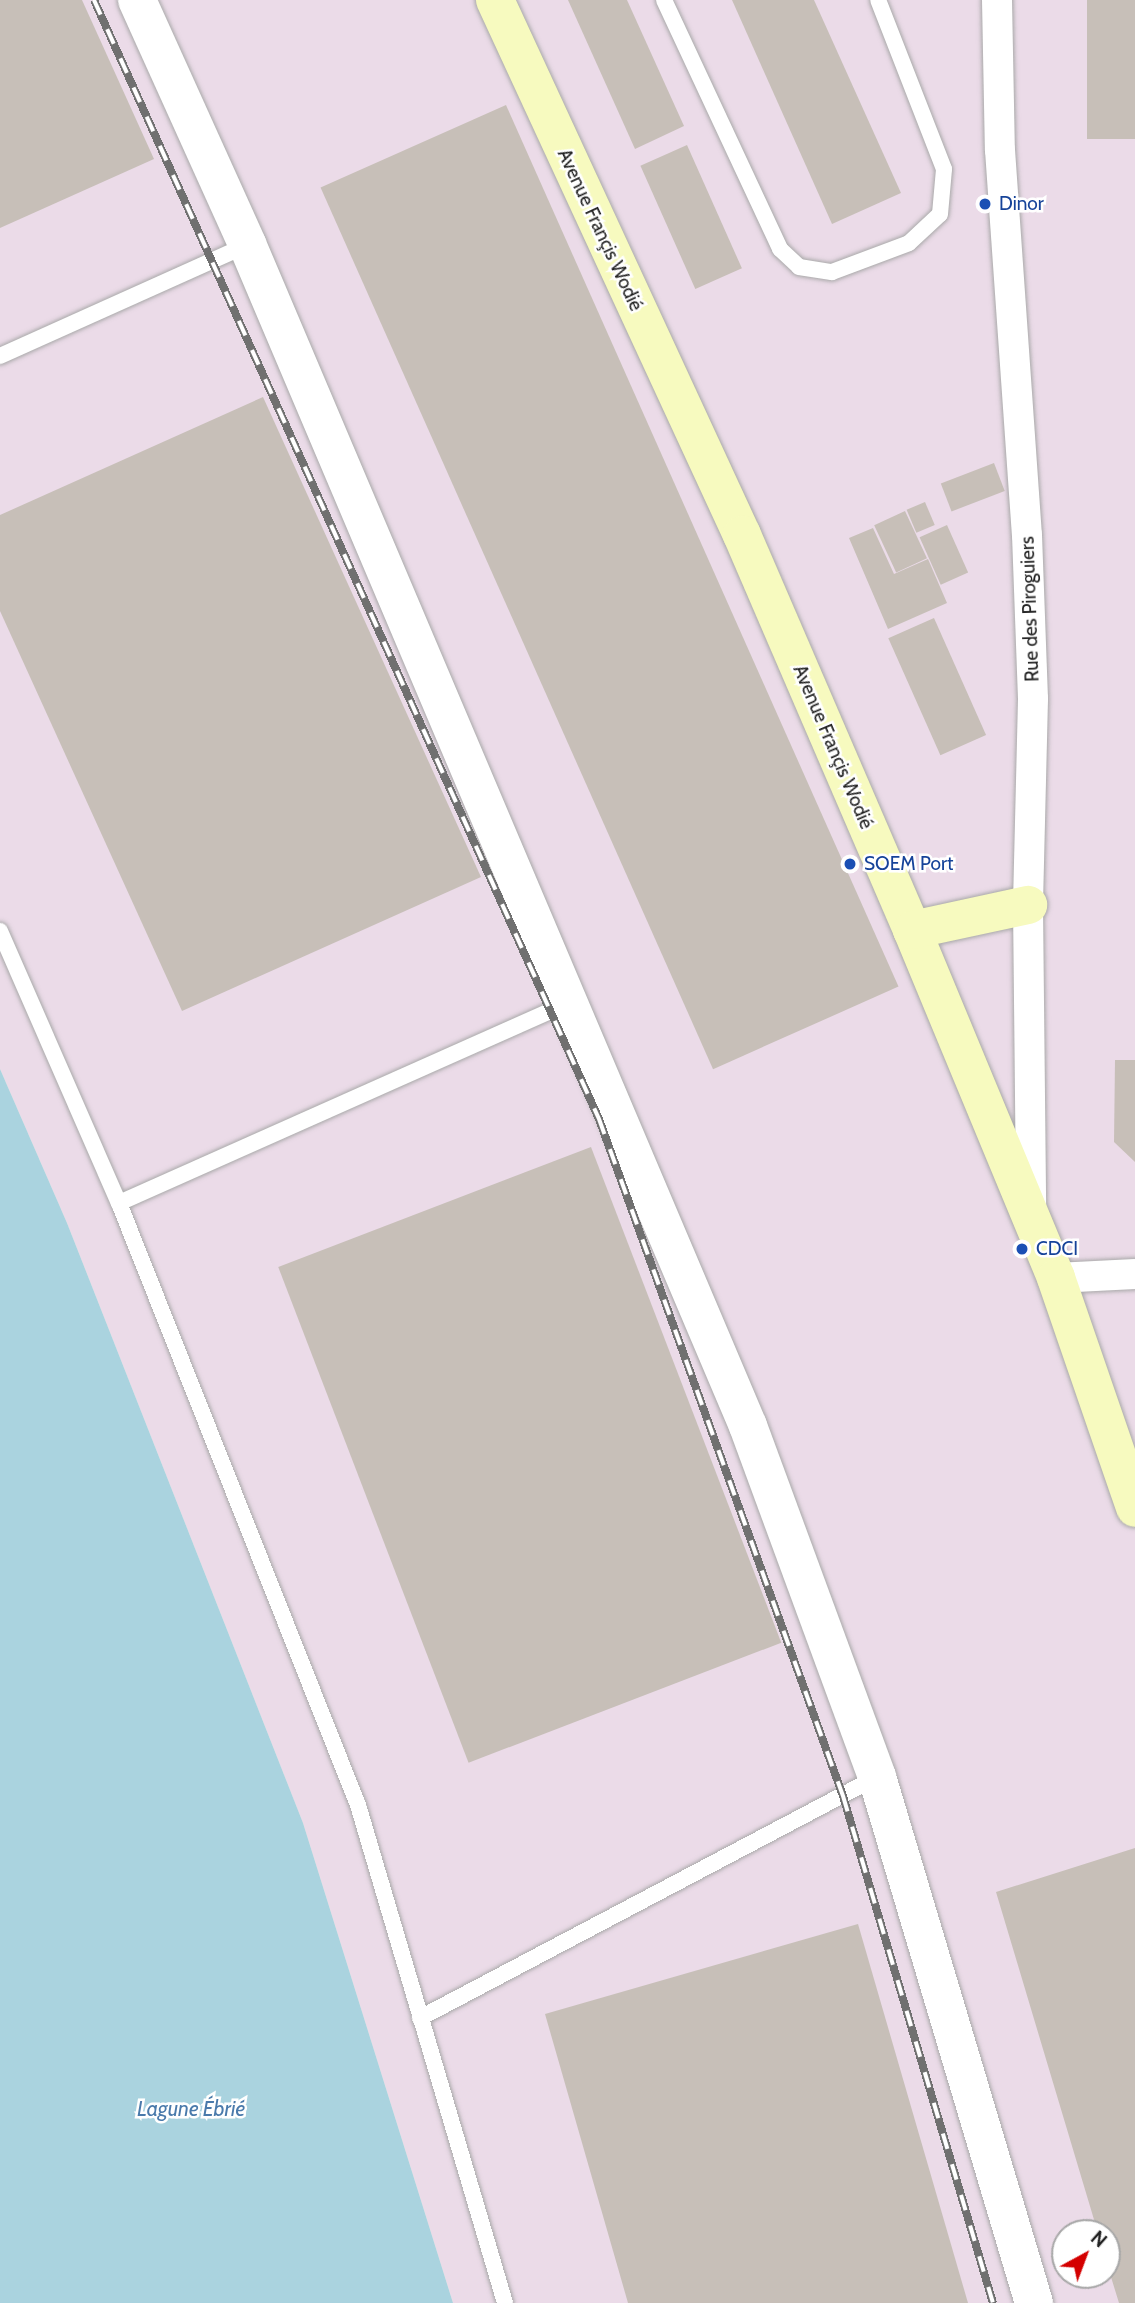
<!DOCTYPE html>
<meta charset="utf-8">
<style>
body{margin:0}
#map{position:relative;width:1135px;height:2303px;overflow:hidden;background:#f2efe9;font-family:Cabin,sans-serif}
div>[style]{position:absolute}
.industrial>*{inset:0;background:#ebdbe8}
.water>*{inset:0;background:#aad3df}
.building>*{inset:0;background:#c7bfb8;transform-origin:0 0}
.roads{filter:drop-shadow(0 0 2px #a9a9a9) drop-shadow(0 0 2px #a9a9a9)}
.service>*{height:16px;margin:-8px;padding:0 8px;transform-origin:8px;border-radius:8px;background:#fff}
.minor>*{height:30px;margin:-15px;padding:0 15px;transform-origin:15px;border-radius:15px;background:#fff}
.tertiary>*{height:38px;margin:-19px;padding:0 19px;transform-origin:19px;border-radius:19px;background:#fff}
.secondary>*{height:38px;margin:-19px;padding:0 19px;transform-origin:19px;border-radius:19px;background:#f7fabf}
.rail>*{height:8px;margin-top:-4px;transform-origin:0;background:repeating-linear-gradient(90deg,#fff 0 16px,#707070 0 32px);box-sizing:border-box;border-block:2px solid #707070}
.dots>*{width:19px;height:19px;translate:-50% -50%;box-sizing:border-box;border:4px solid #fff;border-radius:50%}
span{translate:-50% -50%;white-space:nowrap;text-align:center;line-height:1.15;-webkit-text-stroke:5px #fff;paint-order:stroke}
.transit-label{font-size:19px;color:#164399}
.left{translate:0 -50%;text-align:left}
.street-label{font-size:19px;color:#222}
.water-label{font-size:21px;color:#4a7aab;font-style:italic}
.north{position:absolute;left:1051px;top:2219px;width:70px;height:70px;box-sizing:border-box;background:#fff;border:2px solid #a7a7a7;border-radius:50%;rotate:41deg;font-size:19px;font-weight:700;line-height:28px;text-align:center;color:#222}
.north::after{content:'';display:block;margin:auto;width:24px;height:32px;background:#d40000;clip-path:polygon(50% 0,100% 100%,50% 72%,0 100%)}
</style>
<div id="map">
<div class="industrial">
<i style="clip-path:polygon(evenodd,0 0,1135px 0,1135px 2303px,453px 2303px,303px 1823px,67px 1223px,0 1069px,0 0,1065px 2233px,1107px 2233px,1107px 2275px,1065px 2275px,1065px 2233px)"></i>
</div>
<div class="water">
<i style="clip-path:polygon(0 1069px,67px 1223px,303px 1823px,453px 2303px,0 2303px)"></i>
</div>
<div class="building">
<i style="clip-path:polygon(0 0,82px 0,154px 159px,0 228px)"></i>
<i style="clip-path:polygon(568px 0,627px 0,684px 126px,635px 149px)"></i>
<i style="clip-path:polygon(732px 0,814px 0,901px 193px,832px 224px)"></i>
<i style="left:1087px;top:0;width:48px;height:139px"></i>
<i style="left:506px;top:105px;width:965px;height:203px;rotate:66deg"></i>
<i style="left:687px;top:145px;width:135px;height:51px;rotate:66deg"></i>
<i style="clip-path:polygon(263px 397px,481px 877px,182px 1011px,0 611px,0 515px)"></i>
<i style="left:994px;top:463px;width:30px;height:57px;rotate:69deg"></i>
<i style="left:925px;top:502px;width:25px;height:20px;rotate:67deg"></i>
<i style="left:905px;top:511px;width:52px;height:34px;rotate:65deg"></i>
<i style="left:947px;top:525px;width:52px;height:30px;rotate:66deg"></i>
<i style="clip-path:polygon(873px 528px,894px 574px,928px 559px,947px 603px,888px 629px,849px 538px)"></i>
<i style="left:934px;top:618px;width:128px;height:50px;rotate:66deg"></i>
<i style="clip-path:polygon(1115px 1060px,1135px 1060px,1135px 1162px,1114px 1142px)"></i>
<i style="left:591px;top:1147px;width:531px;height:335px;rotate:69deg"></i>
<i style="clip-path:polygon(1135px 1848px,1135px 2303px,1119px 2303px,1107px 2264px,1107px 2233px,1098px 2233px,996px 1892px)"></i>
<i style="clip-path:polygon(858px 1924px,968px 2303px,628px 2303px,545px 2014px)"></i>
</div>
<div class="roads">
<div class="service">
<i style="left:664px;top:0;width:275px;rotate:65deg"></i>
<i style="left:780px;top:249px;width:26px;rotate:43deg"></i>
<i style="left:799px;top:267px;width:33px;rotate:9deg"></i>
<i style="left:832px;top:272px;width:82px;rotate:-20.6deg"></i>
<i style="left:909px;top:243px;width:42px;rotate:-43.1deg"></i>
<i style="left:940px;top:214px;width:45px;rotate:-84.9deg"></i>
<i style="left:944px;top:169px;width:181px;rotate:-111.3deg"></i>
<i style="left:0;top:356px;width:271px;rotate:-24.2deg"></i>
<i style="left:0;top:931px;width:297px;rotate:66.4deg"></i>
<i style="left:119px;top:1203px;width:648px;rotate:68.35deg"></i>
<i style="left:358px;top:1805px;width:519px;rotate:73.55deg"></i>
<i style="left:119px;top:1203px;width:495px;rotate:-24deg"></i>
<i style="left:420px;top:2018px;width:517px;rotate:-27.81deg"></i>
</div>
<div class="minor">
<i style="left:997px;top:0;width:150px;rotate:88.9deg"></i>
<i style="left:1000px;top:150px;width:386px;rotate:86deg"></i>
<i style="left:1027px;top:535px;width:164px;rotate:87.9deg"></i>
<i style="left:1033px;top:699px;width:206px;rotate:91.4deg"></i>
<i style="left:1028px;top:905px;width:304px;rotate:89.4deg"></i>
<i style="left:1056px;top:1278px;width:79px;rotate:-2.9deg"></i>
</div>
<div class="tertiary">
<i style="left:137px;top:0;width:268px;rotate:65.7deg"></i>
<i style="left:247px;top:244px;width:1284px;rotate:67.03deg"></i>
<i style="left:748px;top:1426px;width:374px;rotate:69.8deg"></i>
<i style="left:877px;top:1777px;width:549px;rotate:73.38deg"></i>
</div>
<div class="secondary">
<i style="left:495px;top:0;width:589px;rotate:65.22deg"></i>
<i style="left:742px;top:535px;width:430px;rotate:66.7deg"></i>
<i style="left:912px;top:930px;width:377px;rotate:67.5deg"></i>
<i style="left:1056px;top:1278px;width:243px;rotate:71deg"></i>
<i style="left:912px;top:930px;width:119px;rotate:-12.2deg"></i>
</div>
</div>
<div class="rail">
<i style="left:94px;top:0;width:1228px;rotate:65.71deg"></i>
<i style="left:599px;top:1119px;width:720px;rotate:70.18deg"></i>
<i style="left:843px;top:1796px;width:529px;rotate:73.52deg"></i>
</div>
<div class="dots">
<i style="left:985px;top:204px;background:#1a4fb4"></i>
<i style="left:850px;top:864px;background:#1a4fb4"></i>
<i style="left:1022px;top:1249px;background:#1a4fb4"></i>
</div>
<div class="transit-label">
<span class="left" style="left:999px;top:204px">Dinor</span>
<span class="left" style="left:864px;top:864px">SOEM Port</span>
<span class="left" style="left:1036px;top:1249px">CDCI</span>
</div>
<div class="street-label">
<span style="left:600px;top:230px;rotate:65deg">Avenue Françis Wodié</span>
<span style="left:1030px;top:609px;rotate:-92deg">Rue des Piroguiers</span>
<span style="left:833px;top:747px;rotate:67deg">Avenue Françis Wodié</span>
</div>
<div class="water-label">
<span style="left:191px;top:2109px">Lagune Ébrié</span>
</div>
<div class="north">N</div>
</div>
